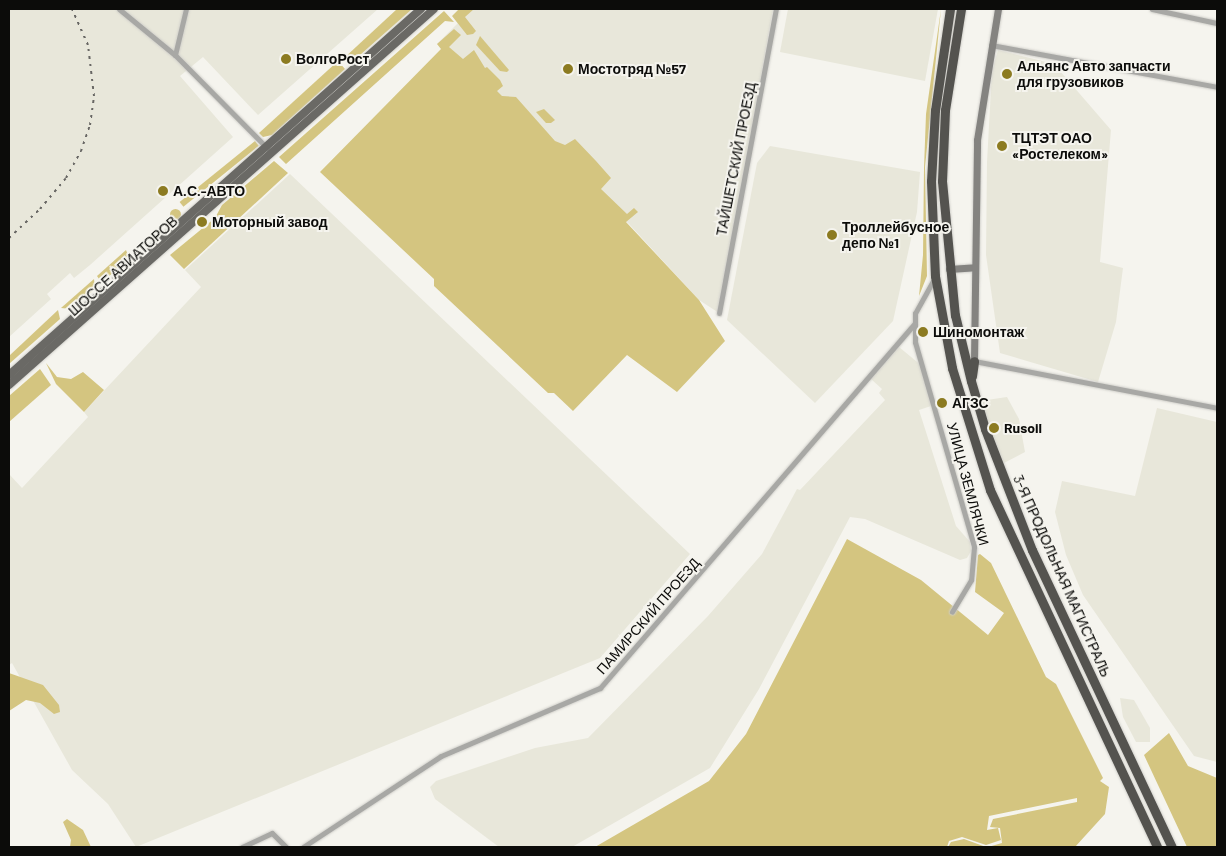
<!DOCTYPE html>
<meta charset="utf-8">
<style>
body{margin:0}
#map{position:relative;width:1226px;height:856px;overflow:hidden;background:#f5f4ee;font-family:Barlow,sans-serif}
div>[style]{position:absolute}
.built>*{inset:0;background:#e8e7da}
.green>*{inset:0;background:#d4c580;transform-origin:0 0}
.round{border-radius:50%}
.roads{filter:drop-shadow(0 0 1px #d0cfca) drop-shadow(0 0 1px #d0cfca)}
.street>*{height:5px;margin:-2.5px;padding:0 2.5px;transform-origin:2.5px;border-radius:2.5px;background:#a8a8a5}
.secondary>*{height:7px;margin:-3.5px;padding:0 3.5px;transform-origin:3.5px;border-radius:3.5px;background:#848380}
.primary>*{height:8px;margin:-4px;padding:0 4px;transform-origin:4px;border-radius:4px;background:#6a6965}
.highway>*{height:9px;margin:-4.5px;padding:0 4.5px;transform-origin:4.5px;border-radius:4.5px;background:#54534f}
.rail>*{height:2px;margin-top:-1px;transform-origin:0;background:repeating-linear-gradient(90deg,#686764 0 2.5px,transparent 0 7.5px)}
.dots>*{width:14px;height:14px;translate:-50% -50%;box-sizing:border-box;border:2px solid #f5f4ee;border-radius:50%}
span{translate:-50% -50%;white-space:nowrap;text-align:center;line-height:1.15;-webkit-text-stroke:4px #f5f4ee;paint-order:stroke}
.poi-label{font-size:14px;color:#0c0c0a;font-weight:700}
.left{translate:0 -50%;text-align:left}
.street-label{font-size:14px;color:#0c0c0a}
.frame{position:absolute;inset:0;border:10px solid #0c0c0a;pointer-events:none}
</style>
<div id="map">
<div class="built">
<i style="clip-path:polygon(9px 9px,378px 9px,258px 115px,203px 57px,180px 76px,233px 137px,90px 265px,74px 278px,70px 273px,47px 294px,51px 299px,9px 337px)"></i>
<i style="clip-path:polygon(472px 9px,773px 9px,719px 313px,699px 300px,629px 224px,437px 44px)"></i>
<i style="clip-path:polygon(788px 9px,938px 9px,925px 81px,780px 52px)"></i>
<i style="clip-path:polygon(998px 50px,1054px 64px,1111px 130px,1100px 262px,1123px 268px,1116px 322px,1098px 382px,1000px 353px,986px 255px,987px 162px,992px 71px)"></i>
<i style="clip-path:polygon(770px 146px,920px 172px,917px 212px,893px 321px,815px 403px,727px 320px,757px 163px)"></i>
<i style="clip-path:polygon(290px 174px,690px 554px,600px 658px,136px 847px,108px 804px,72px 770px,12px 663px,9px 665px,9px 474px,22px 488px,88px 417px,84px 412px,201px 287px,185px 270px)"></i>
<i style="clip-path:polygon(899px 347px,922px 366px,931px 406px,919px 410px,956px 526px,970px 542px,971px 551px,967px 558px,960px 560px,865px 519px,850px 517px,759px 689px,710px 768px,572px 847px,499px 847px,435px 799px,430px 787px,436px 781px,535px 748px,588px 738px,708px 616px,762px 554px,797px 489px,800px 490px,885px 400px,879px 393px,882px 389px,871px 379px)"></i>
<i style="clip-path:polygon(1007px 397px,1019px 419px,1025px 452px,1002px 464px,980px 401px)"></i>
<i style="clip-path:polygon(1157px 408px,1217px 422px,1217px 762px,1194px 756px,1083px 595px,1066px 555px,1055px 512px,1062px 481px,1135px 496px)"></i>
<i style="clip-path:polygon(1120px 698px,1134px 700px,1150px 728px,1150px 742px,1136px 742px,1123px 717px)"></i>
</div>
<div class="green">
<i style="clip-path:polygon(397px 9px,411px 10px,351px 63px,343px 59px)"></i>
<i style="clip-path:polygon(459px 9px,474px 9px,465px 17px,476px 31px,473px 34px,467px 35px,452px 16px)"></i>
<i style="clip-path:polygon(941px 9px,925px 167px,927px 276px,919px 296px,923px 255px,924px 168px,926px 114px)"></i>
<i style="clip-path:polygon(444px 11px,454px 22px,445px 21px,286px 164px,279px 157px)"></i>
<i style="clip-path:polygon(454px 29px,461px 35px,449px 47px,463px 59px,474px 50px,485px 68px,487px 67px,500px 80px,503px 86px,497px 91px,502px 96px,516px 97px,555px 141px,565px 145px,575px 139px,596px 161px,611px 178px,601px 189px,627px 214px,634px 208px,638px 212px,626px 222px,699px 300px,725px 341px,677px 392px,627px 355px,573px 411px,554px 393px,548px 393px,434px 286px,434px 279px,320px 172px,441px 49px,437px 44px)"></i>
<i style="clip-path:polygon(480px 36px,509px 70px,507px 72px,500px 71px,476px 45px)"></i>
<i style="clip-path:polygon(338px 61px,345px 69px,272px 135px,263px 137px,259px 133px)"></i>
<i style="clip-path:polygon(544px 109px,555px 120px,551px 123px,546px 123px,536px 112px)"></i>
<i style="left:255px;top:141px;width:6px;height:97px;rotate:51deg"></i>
<i style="clip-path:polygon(274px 161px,288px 173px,184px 269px,170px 255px,215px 218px,222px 205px)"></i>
<i class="round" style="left:169.5px;top:208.5px;width:11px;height:11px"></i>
<i style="clip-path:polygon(126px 250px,129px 258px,106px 279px,99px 279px,97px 276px)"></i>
<i style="clip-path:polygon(94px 279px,95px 289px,71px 309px,61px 308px)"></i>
<i style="clip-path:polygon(58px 310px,60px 319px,9px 364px,9px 356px)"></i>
<i style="clip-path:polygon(46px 363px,57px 377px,71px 379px,83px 372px,104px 390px,84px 412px,56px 384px)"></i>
<i style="clip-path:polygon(40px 369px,51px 385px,9px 422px,9px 396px)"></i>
<i style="clip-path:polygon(847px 539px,921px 580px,988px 635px,1004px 613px,975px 592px,978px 555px,980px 554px,991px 563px,1046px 677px,1056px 684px,1103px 778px,1100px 781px,1109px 787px,1105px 814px,1075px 847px,988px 847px,1002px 843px,1000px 828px,990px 827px,993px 819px,1077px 802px,1077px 798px,989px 816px,987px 830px,998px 828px,1001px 840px,986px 845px,962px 837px,949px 841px,947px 847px,595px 847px,709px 781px,746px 734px)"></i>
<i style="clip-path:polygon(9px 673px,43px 685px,59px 705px,60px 712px,54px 714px,40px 703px,26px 700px,9px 711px)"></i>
<i style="clip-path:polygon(1169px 733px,1188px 766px,1217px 778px,1217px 847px,1187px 847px,1144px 755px)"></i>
<i style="clip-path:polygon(67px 819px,83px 830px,91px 847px,70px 847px,71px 840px,63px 822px)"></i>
<i style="clip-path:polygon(964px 839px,986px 847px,948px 847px,951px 842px)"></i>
</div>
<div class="roads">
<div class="street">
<i style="left:119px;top:9px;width:72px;rotate:39.4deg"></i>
<i style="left:175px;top:55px;width:132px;rotate:45.3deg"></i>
<i style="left:1152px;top:9px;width:66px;rotate:12.2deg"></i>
<i style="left:991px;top:45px;width:230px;rotate:10.5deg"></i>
<i style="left:175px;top:55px;width:47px;rotate:-76.6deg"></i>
<i style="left:934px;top:279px;width:39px;rotate:119deg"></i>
<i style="left:915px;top:313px;width:29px;rotate:90deg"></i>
<i style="left:915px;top:342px;width:213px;rotate:73.9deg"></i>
<i style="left:974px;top:547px;width:33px;rotate:95deg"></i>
<i style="left:971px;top:580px;width:37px;rotate:121deg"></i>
<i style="left:719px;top:313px;width:309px;rotate:-79.4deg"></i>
<i style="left:974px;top:361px;width:248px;rotate:10.9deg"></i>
<i style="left:242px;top:847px;width:33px;rotate:-25deg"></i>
<i style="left:272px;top:833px;width:20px;rotate:45deg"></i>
<i style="left:303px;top:847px;width:165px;rotate:-33.4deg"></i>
<i style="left:441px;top:756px;width:173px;rotate:-23.2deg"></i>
<i style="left:600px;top:688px;width:481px;rotate:-49.2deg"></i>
</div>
<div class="secondary">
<i style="left:949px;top:269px;width:26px;rotate:-4deg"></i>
<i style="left:974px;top:361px;width:221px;rotate:-89.2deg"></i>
<i style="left:977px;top:140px;width:133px;rotate:-80.9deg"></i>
</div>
<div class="primary">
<i style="left:9px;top:375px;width:551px;rotate:-41.62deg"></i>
<i style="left:9px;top:385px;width:567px;rotate:-41.5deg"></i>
</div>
<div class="highway">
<i style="left:950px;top:9px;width:102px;rotate:98.4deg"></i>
<i style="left:935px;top:110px;width:71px;rotate:93.2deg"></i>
<i style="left:931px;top:181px;width:95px;rotate:87.6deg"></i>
<i style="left:935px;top:276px;width:94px;rotate:79.5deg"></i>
<i style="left:952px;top:368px;width:128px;rotate:72.7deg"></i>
<i style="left:990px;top:490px;width:394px;rotate:64.9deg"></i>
<i style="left:961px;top:9px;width:102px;rotate:99deg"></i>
<i style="left:945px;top:110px;width:71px;rotate:92.4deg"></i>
<i style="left:942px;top:181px;width:135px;rotate:84.5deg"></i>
<i style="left:955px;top:315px;width:68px;rotate:76.4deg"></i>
<i style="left:971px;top:381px;width:50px;rotate:73.7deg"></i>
<i style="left:985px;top:429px;width:130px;rotate:68.8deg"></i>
<i style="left:1032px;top:550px;width:328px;rotate:64.8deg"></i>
<i style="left:972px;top:376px;width:15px;rotate:-82deg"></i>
</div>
</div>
<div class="rail">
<i style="left:9px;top:238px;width:42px;rotate:-43.1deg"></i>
<i style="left:40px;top:209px;width:40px;rotate:-50deg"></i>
<i style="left:66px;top:178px;width:31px;rotate:-61deg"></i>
<i style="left:81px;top:151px;width:28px;rotate:-71deg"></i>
<i style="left:90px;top:125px;width:29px;rotate:-82deg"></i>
<i style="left:94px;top:96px;width:51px;rotate:-96.7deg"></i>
<i style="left:88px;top:45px;width:39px;rotate:-114deg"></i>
</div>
<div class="dots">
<i style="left:286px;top:59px;background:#8c7b21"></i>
<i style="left:568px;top:69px;background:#8c7b21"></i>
<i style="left:1007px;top:74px;background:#8c7b21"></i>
<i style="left:1002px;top:146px;background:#8c7b21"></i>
<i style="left:163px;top:191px;background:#8c7b21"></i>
<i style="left:202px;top:222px;background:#8c7b21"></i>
<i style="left:832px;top:235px;background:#8c7b21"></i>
<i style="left:923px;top:332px;background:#8c7b21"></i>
<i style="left:942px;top:403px;background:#8c7b21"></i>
<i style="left:994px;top:428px;background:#8c7b21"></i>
</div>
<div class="poi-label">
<span class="left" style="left:296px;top:59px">ВолгоРост</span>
<span class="left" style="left:1017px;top:74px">Альянс Авто запчасти<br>для грузовиков</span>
<span class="left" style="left:578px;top:69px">Мостотряд №57</span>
<span class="left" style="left:1012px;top:146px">ТЦТЭТ ОАО<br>«Ростелеком»</span>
<span class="left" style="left:173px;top:191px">А.С.-АВТО</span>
<span class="left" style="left:212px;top:222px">Моторный завод</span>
<span class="left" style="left:842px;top:235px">Троллейбусное<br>депо №1</span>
<span class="left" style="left:933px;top:332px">Шиномонтаж</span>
<span class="left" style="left:952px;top:403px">АГЗС</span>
<span class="left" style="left:1004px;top:428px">Rusoil</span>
</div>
<div class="street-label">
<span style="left:736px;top:159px;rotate:-79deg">ТАЙШЕТСКИЙ ПРОЕЗД</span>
<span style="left:123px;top:266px;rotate:-42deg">ШОССЕ АВИАТОРОВ</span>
<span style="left:968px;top:484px;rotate:75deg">УЛИЦА ЗЕМЛЯЧКИ</span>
<span style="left:1062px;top:576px;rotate:66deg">3-Я ПРОДОЛЬНАЯ МАГИСТРАЛЬ</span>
<span style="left:648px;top:616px;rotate:-49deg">ПАМИРСКИЙ ПРОЕЗД</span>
</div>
<div class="frame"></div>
</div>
